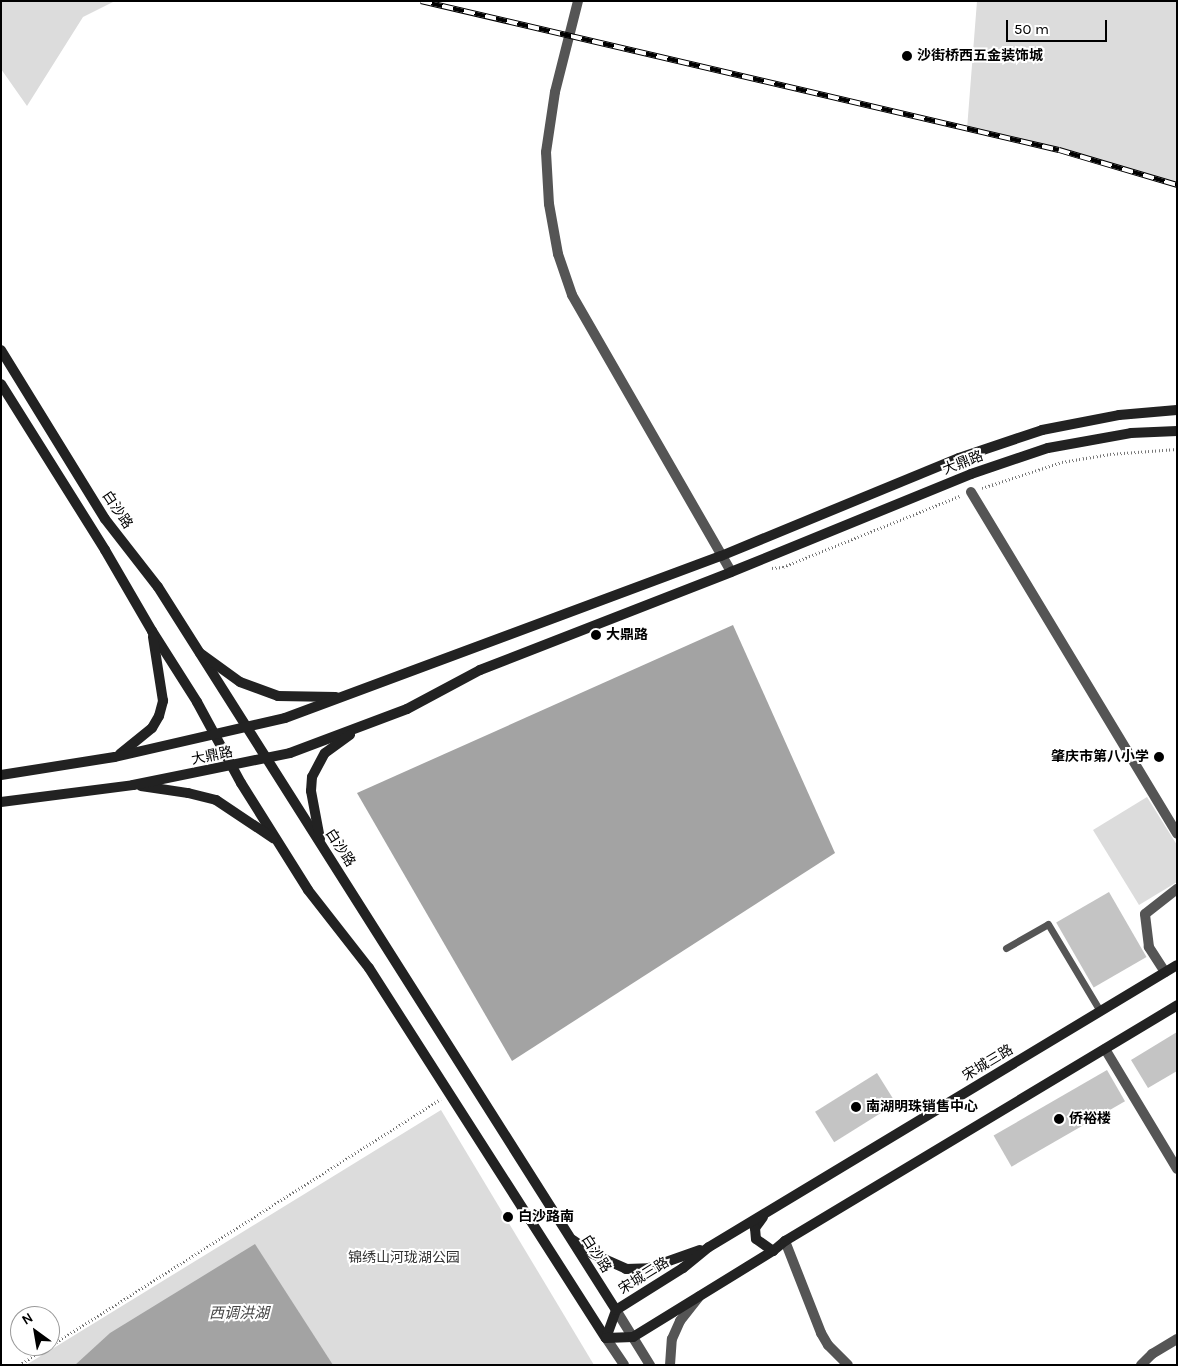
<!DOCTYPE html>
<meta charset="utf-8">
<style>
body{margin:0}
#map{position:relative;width:1178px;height:1366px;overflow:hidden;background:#fff;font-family:Karla,"Noto Sans SC",sans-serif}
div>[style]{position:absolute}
.green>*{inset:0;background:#dcdcdc}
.water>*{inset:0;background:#a3a3a3}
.building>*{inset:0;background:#c4c4c4;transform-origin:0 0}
.path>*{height:2.5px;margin-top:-1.25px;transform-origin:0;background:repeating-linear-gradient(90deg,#777 0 1px,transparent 0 3.5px)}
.service>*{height:7px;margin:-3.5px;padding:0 3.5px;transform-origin:3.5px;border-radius:3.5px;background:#555}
.minor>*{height:10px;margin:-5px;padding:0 5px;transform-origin:5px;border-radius:5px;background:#555}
.tertiary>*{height:10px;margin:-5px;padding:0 5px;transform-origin:5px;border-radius:5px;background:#555}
.secondary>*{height:10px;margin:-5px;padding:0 5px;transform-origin:5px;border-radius:5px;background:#222}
.rail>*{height:5.5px;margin-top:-2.75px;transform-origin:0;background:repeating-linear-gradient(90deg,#fff 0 11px,#000 0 22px);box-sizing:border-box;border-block:1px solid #000}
.dots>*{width:14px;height:14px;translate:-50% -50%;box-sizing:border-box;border:2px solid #fff;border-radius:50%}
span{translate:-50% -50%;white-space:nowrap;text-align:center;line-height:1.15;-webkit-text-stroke:4px #fff;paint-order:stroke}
.poi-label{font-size:14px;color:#000;font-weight:700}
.left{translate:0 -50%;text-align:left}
.right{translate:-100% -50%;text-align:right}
.street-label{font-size:14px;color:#000}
.park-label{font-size:14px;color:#333}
.water-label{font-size:15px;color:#444;font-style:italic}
.frame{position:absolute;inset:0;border:2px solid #000;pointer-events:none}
.north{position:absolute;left:10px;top:1306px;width:50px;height:50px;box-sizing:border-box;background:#fff;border:1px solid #999;border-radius:50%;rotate:328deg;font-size:14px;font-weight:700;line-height:20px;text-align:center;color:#000}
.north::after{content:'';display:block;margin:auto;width:18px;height:22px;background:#000;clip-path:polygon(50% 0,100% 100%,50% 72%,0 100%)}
.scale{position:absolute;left:1006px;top:20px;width:101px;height:22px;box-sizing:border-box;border:2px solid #000;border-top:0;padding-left:6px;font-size:15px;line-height:18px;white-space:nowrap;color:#000;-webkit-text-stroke:4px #fff;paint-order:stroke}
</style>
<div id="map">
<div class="green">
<i style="clip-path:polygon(1px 1px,115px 1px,83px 17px,27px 106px,1px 69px)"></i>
<i style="clip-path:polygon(977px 1px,1177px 1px,1177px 185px,1059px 150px,967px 129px)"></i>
<i style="clip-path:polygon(1147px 797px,1177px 845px,1177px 882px,1139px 905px,1093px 830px)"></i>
<i style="clip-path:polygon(441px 1110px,594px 1365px,26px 1365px)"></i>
</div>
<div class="water">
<i style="clip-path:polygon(733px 625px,835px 853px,512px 1061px,357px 793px)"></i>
<i style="clip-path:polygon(255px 1244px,333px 1365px,75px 1365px,110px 1333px)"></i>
</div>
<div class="building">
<i style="left:1109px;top:892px;width:75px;height:61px;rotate:60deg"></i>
<i style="clip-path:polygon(1177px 1032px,1177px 1071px,1148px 1088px,1131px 1060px)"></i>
<i style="left:1107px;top:1070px;width:36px;height:131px;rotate:60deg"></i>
<i style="left:877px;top:1073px;width:36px;height:73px;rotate:58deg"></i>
</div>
<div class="path">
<i style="left:982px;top:488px;width:84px;rotate:-18deg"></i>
<i style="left:1062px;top:462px;width:49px;rotate:-9.5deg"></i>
<i style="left:1110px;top:454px;width:67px;rotate:-4.3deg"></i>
<i style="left:772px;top:568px;width:11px;rotate:-5deg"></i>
<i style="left:783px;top:567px;width:191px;rotate:-21.9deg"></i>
<i style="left:50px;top:1346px;width:462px;rotate:-32.3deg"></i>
<i style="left:19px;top:1365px;width:36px;rotate:-32deg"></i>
</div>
<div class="service">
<i style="left:1006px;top:948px;width:48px;rotate:-29.7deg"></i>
<i style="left:1048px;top:924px;width:101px;rotate:59.1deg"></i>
</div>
<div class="minor">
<i style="left:578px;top:1px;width:94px;rotate:104.2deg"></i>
<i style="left:555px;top:92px;width:61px;rotate:98.5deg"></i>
<i style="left:546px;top:152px;width:52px;rotate:86.7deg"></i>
<i style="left:549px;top:204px;width:51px;rotate:79.8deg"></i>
<i style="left:558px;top:254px;width:43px;rotate:71.1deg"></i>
<i style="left:572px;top:295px;width:319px;rotate:60.1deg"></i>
<i style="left:971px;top:492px;width:399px;rotate:58.9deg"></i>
<i style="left:1165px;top:972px;width:30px;rotate:-123deg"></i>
<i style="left:1149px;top:947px;width:33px;rotate:-97deg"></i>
<i style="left:1145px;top:914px;width:41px;rotate:-38deg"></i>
<i style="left:1105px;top:1049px;width:140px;rotate:59deg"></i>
<i style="left:785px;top:1241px;width:99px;rotate:68.6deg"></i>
<i style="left:821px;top:1333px;width:14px;rotate:60deg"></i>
<i style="left:828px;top:1345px;width:28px;rotate:45deg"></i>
<i style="left:1141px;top:1365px;width:16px;rotate:-45deg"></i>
<i style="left:1152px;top:1354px;width:29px;rotate:-31deg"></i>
</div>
<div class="tertiary">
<i style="left:616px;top:1310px;width:65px;rotate:58.3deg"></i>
<i style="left:606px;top:1338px;width:32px;rotate:56deg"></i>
<i style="left:670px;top:1365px;width:26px;rotate:-86deg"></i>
<i style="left:672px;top:1339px;width:20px;rotate:-66deg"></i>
<i style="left:680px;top:1321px;width:31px;rotate:-52deg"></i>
</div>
<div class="secondary">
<i style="left:1px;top:350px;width:198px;rotate:58.4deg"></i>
<i style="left:105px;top:519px;width:86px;rotate:52.1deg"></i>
<i style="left:158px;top:587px;width:856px;rotate:57.65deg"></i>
<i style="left:1px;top:384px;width:196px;rotate:57.9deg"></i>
<i style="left:105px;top:550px;width:94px;rotate:59.9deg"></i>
<i style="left:152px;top:631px;width:84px;rotate:57.6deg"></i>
<i style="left:197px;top:702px;width:92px;rotate:61.5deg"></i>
<i style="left:241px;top:783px;width:126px;rotate:57.9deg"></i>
<i style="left:308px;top:890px;width:99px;rotate:52deg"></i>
<i style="left:369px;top:968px;width:439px;rotate:57.4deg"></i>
<i style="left:200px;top:653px;width:49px;rotate:35.9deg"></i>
<i style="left:240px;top:682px;width:40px;rotate:20.2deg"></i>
<i style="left:278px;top:696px;width:58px;rotate:1deg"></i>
<i style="left:120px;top:754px;width:41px;rotate:-39.1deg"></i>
<i style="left:152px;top:728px;width:14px;rotate:-60deg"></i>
<i style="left:159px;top:716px;width:16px;rotate:-75deg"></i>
<i style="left:163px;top:701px;width:65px;rotate:-98.9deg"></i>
<i style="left:1px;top:775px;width:115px;rotate:-9deg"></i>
<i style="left:115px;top:757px;width:174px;rotate:-12.9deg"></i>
<i style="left:285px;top:718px;width:465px;rotate:-20.4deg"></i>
<i style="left:721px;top:556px;width:257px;rotate:-22.4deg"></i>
<i style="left:959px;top:458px;width:88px;rotate:-18.6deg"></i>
<i style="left:1042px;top:430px;width:78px;rotate:-11deg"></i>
<i style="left:1119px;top:415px;width:58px;rotate:-4.9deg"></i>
<i style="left:141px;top:786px;width:48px;rotate:8.5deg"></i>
<i style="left:188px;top:793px;width:29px;rotate:14deg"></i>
<i style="left:216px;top:800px;width:69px;rotate:33.7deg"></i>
<i style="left:1px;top:802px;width:133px;rotate:-7.3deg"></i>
<i style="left:133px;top:785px;width:160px;rotate:-11.5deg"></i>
<i style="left:290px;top:753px;width:125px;rotate:-20.6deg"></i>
<i style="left:407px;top:709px;width:83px;rotate:-28.1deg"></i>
<i style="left:480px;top:670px;width:269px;rotate:-21.3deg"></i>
<i style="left:731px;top:572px;width:259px;rotate:-22.2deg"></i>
<i style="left:971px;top:474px;width:81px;rotate:-18.7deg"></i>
<i style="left:1048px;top:448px;width:84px;rotate:-10.2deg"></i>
<i style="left:1131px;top:433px;width:46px;rotate:-2.5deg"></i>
<i style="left:320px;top:839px;width:49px;rotate:-100.6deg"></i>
<i style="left:311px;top:791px;width:14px;rotate:-86deg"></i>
<i style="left:312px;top:777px;width:27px;rotate:-62deg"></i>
<i style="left:325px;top:753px;width:31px;rotate:-36deg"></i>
<i style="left:763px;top:1217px;width:14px;rotate:126deg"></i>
<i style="left:755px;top:1228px;width:11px;rotate:85deg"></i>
<i style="left:756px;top:1239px;width:21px;rotate:35deg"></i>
<i style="left:573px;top:1240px;width:24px;rotate:35deg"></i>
<i style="left:593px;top:1254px;width:36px;rotate:24deg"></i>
<i style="left:626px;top:1269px;width:23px;rotate:-2deg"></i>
<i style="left:649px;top:1268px;width:54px;rotate:-19.4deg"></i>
<i style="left:606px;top:1338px;width:30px;rotate:-70deg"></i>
<i style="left:616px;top:1310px;width:79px;rotate:-32.1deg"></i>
<i style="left:683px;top:1268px;width:33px;rotate:-39deg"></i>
<i style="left:709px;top:1247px;width:546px;rotate:-31.07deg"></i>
<i style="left:606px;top:1338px;width:27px;rotate:-2deg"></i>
<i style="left:633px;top:1337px;width:164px;rotate:-31.6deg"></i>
<i style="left:773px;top:1251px;width:16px;rotate:-40deg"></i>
<i style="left:785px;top:1241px;width:458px;rotate:-31deg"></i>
</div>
<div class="rail">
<i style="left:421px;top:1px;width:655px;rotate:13.15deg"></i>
<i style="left:1059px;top:150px;width:123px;rotate:16.5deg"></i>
</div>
<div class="dots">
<i style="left:907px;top:56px;background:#000"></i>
<i style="left:596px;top:635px;background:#000"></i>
<i style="left:1159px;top:757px;background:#000"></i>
<i style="left:856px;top:1107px;background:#000"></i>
<i style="left:1059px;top:1119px;background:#000"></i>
<i style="left:508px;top:1217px;background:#000"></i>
</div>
<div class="poi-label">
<span class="left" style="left:917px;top:56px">沙街桥西五金装饰城</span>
<span class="left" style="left:606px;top:635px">大鼎路</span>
<span class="right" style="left:1149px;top:757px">肇庆市第八小学</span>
<span class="left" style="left:866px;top:1107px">南湖明珠销售中心</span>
<span class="left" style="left:1069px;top:1119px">侨裕楼</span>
<span class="left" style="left:518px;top:1217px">白沙路南</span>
</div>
<div class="street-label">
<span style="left:963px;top:463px;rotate:-21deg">大鼎路</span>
<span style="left:117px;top:510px;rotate:56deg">白沙路</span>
<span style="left:212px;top:756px;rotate:-11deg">大鼎路</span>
<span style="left:340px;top:848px;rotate:57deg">白沙路</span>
<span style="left:988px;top:1063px;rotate:-31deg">宋城三路</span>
<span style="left:596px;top:1254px;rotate:57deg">白沙路</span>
<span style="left:644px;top:1276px;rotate:-32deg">宋城三路</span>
</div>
<div class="park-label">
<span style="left:404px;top:1258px">锦绣山河珑湖公园</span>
</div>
<div class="water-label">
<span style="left:239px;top:1314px">西调洪湖</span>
</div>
<div class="frame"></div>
<div class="north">N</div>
<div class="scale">50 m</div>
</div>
